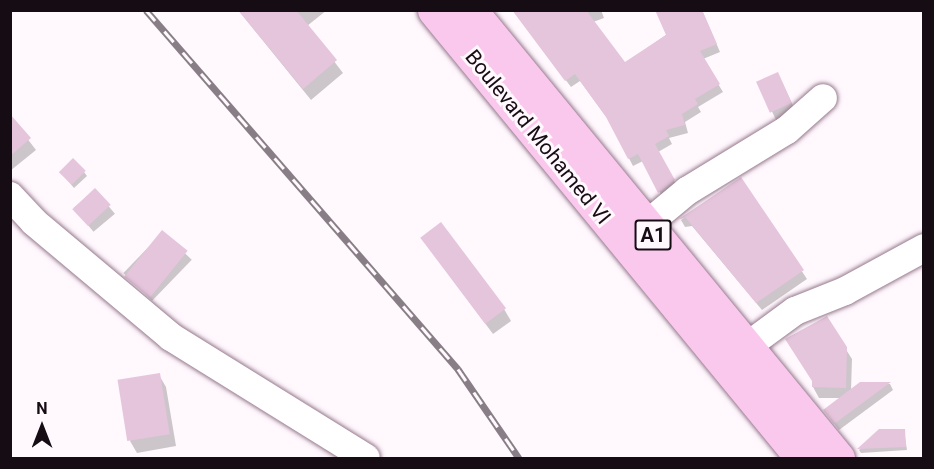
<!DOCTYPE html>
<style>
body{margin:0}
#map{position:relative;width:934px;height:469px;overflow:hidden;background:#fff8fd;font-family:Roboto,sans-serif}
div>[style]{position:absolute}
.shadow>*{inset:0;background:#0003;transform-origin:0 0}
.building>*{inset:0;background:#e5c5dc;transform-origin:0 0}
.roads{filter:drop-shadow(0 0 2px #96788d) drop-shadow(0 0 2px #96788d)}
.minor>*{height:28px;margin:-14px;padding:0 14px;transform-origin:14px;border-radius:14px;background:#fff}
.major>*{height:33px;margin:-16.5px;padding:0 16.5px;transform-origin:16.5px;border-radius:16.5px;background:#fbc8ed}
.rail>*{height:7px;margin-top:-3.5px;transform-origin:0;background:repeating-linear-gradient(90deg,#fff8fd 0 14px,#887f86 0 28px);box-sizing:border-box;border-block:2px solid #887f86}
span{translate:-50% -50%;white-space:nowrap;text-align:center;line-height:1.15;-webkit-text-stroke:6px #fff8fd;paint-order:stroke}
.shield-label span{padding:2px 4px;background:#fff8fd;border:2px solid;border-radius:4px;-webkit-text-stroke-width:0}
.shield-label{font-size:20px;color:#160c14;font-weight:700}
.street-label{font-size:21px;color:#160c14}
.frame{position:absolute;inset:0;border:12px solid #160c14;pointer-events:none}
.north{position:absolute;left:12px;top:397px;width:60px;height:60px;-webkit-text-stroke:4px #fff8fd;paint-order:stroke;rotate:0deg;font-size:16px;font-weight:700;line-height:24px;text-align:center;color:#160c14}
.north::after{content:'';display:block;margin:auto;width:21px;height:27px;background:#160c14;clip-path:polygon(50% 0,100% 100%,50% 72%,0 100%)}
</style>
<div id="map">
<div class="shadow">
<i style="clip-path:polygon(238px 10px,327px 10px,307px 26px,343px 73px,311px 100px)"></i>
<i style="clip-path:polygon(513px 10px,601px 10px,604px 18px,593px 22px,624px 64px,702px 10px,720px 52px,703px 59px,723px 92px,698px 107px,701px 112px,685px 122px,688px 133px,669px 138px,672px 144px,658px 152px,678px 188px,664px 200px,643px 161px,633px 166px,610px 122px,580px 81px,571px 87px)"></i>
<i style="clip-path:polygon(758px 82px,782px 82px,796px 112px,777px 122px)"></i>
<i style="clip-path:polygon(10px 116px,36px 150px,10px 171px)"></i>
<i style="clip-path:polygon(84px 172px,87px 176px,74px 188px,63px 175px)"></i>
<i style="clip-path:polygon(741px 179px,807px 279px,762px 310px,692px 226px,685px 227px,681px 220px)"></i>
<i style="left:95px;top:190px;width:31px;height:28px;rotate:50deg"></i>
<i style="left:163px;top:232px;width:40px;height:57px;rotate:44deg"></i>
<i style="clip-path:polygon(422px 238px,504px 309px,511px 321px,493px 334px)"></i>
<i style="clip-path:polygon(845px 348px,852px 359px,851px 391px,861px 384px,890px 384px,893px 390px,839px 430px,829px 417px,841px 398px,819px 398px,813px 387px)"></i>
<i style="clip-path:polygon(159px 375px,166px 387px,176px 446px,137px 453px,130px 441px)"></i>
<i style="clip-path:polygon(880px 431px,904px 431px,907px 450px,861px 453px,859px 450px)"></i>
</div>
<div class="building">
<i style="clip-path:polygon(238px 10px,296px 10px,337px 60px,303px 89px)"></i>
<i style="clip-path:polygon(512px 10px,586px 10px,625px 62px,666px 35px,655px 10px,702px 10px,717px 44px,700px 51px,720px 84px,695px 99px,698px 104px,682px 114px,685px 125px,666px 130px,669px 136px,655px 144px,675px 180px,658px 193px,638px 154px,628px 159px,606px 117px,575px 74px,565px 81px)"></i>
<i style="left:778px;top:72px;width:34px;height:24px;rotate:66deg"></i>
<i style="clip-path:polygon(10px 114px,31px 138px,10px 156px)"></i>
<i style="left:73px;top:158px;width:18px;height:20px;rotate:45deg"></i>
<i style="clip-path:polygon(741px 177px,804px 270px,756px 303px,686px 218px,679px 219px)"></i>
<i style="left:95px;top:188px;width:23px;height:31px;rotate:47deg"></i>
<i style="left:441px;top:222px;width:108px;height:26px;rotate:53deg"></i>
<i style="left:162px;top:230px;width:33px;height:60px;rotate:39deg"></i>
<i style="clip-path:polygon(827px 316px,847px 347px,846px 388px,812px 387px,812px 381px,785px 339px)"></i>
<i style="left:160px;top:373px;width:62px;height:43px;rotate:81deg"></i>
<i style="clip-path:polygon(860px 382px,891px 382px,834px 424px,823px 410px)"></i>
<i style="clip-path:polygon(879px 429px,905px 429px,906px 447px,857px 449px)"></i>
</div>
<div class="roads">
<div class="minor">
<i style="left:10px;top:196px;width:35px;rotate:47deg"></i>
<i style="left:34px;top:222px;width:179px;rotate:40deg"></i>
<i style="left:171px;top:337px;width:229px;rotate:31.8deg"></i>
<i style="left:645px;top:226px;width:55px;rotate:-39.8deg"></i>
<i style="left:687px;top:191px;width:117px;rotate:-31.4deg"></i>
<i style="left:787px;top:130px;width:48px;rotate:-41.6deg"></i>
<i style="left:746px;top:347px;width:61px;rotate:-36.3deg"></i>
<i style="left:795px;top:311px;width:54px;rotate:-21.8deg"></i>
<i style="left:845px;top:291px;width:90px;rotate:-28.6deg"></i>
</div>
<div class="major">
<i style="left:434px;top:10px;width:580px;rotate:50.6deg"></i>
<i style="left:470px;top:10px;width:580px;rotate:50.6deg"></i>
</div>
</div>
<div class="rail">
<i style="left:146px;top:10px;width:476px;rotate:49deg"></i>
<i style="left:458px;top:369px;width:108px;rotate:55.6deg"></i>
</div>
<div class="shield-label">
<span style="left:653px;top:235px">A1</span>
</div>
<div class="street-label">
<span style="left:538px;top:137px;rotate:51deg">Boulevard Mohamed VI</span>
</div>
<div class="frame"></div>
<div class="north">N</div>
</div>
